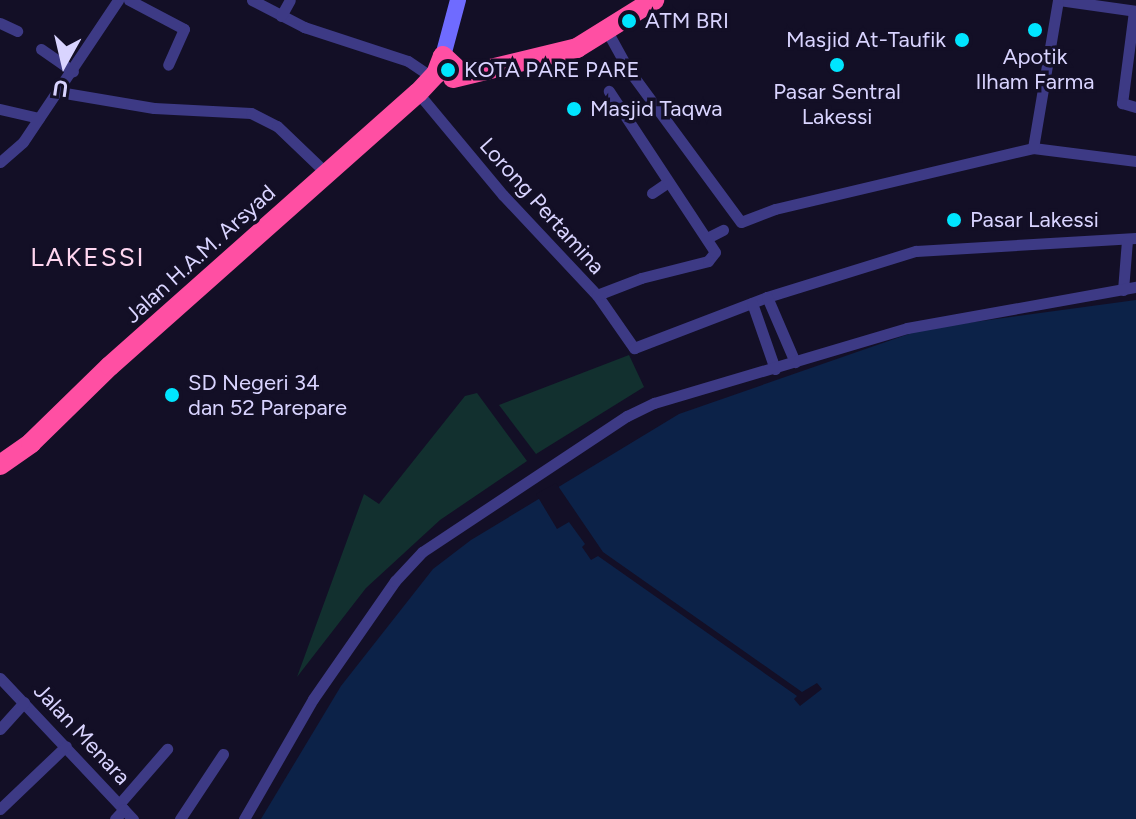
<!DOCTYPE html>
<style>
body{margin:0}
#map{position:relative;width:1136px;height:819px;overflow:hidden;background:#130f26;font-family:Figtree,sans-serif}
div>[style]{position:absolute}
.green>*{inset:0;background:#12302f}
.water>*{inset:0;background:#0c2248}
.pier>*{inset:0;background:#130f26}
.street>*{height:11px;margin:-5.5px;padding:0 5.5px;transform-origin:5.5px;border-radius:5.5px;background:#3d3a85}
.secondary>*{height:16px;margin:-8px;padding:0 8px;transform-origin:8px;border-radius:8px;background:#6f6bff}
.highway>*{height:20px;margin:-10px;padding:0 10px;transform-origin:10px;border-radius:10px;background:#ff4fa3}
.dots>*{width:22px;height:22px;translate:-50% -50%;box-sizing:border-box;border:4px solid #130f26;border-radius:50%}
span{translate:-50% -50%;white-space:nowrap;text-align:center;line-height:1.15;-webkit-text-stroke:7px #130f26;paint-order:stroke}
.poi-label{font-size:22px;color:#d9d4ff}
.left{translate:0 -50%;text-align:left}
.right{translate:-100% -50%;text-align:right}
.street-label{font-size:22px;color:#d9d4ff}
.quarter-label{font-size:26px;color:#ffd6f0;letter-spacing:2px}
.north{position:absolute;left:24px;top:24px;width:80px;height:80px;-webkit-text-stroke:6px #130f26;paint-order:stroke;rotate:188deg;font-size:22px;font-weight:700;line-height:32px;text-align:center;color:#d9d4ff}
.north::after{content:'';display:block;margin:auto;width:28px;height:36px;background:#d9d4ff;clip-path:polygon(50% 0,100% 100%,50% 72%,0 100%)}
</style>
<div id="map">
<div class="green">
<i style="clip-path:polygon(629px 355px,644px 387px,536px 454px,499px 405px)"></i>
<i style="clip-path:polygon(477px 393px,527px 461px,440px 520px,366px 588px,297px 677px,364px 494px,379px 504px,465px 396px)"></i>
</div>
<div class="water">
<i style="clip-path:polygon(1136px 300px,1136px 819px,261px 819px,341px 686px,433px 569px,471px 540px,679px 414px,923px 329px)"></i>
</div>
<div class="pier">
<i style="clip-path:polygon(556px 483px,603px 552px,802px 692px,817px 683px,822px 689px,800px 706px,794px 699px,797px 696px,598px 556px,591px 560px,582px 547px,585px 544px,569px 522px,557px 529px,536px 494px)"></i>
</div>
<div class="street">
<i style="left:129px;top:0;width:62px;rotate:27.8deg"></i>
<i style="left:184px;top:29px;width:39px;rotate:114deg"></i>
<i style="left:252px;top:0;width:59px;rotate:27.4deg"></i>
<i style="left:304px;top:27px;width:109px;rotate:18.1deg"></i>
<i style="left:408px;top:61px;width:30px;rotate:34deg"></i>
<i style="left:1059px;top:0;width:78px;rotate:8.1deg"></i>
<i style="left:1134px;top:11px;width:93px;rotate:97.4deg"></i>
<i style="left:1122px;top:103px;width:15px;rotate:16deg"></i>
<i style="left:281px;top:16px;width:18px;rotate:-61deg"></i>
<i style="left:0;top:23px;width:19px;rotate:25deg"></i>
<i style="left:607px;top:31px;width:43px;rotate:61.1deg"></i>
<i style="left:628px;top:69px;width:190px;rotate:53.6deg"></i>
<i style="left:741px;top:222px;width:36px;rotate:-21deg"></i>
<i style="left:775px;top:209px;width:265px;rotate:-13.3deg"></i>
<i style="left:1033px;top:148px;width:104px;rotate:7.2deg"></i>
<i style="left:41px;top:49px;width:39px;rotate:35deg"></i>
<i style="left:59px;top:92px;width:96px;rotate:9.6deg"></i>
<i style="left:154px;top:108px;width:97px;rotate:3deg"></i>
<i style="left:251px;top:113px;width:29px;rotate:27deg"></i>
<i style="left:277px;top:126px;width:68px;rotate:43.8deg"></i>
<i style="left:418px;top:93px;width:133px;rotate:50.2deg"></i>
<i style="left:503px;top:195px;width:137px;rotate:46.8deg"></i>
<i style="left:597px;top:295px;width:65px;rotate:55.1deg"></i>
<i style="left:634px;top:348px;width:142px;rotate:-21deg"></i>
<i style="left:767px;top:297px;width:156px;rotate:-17.2deg"></i>
<i style="left:916px;top:251px;width:220px;rotate:-3.4deg"></i>
<i style="left:0;top:109px;width:40px;rotate:13deg"></i>
<i style="left:1033px;top:148px;width:150px;rotate:-80.4deg"></i>
<i style="left:0;top:162px;width:30px;rotate:-41deg"></i>
<i style="left:23px;top:142px;width:171px;rotate:-56.2deg"></i>
<i style="left:652px;top:193px;width:18px;rotate:-34deg"></i>
<i style="left:707px;top:238px;width:18px;rotate:-27deg"></i>
<i style="left:1123px;top:290px;width:50px;rotate:-85.4deg"></i>
<i style="left:597px;top:295px;width:47px;rotate:-21.1deg"></i>
<i style="left:641px;top:278px;width:69px;rotate:-14.2deg"></i>
<i style="left:708px;top:261px;width:11px;rotate:-52deg"></i>
<i style="left:715px;top:252px;width:193px;rotate:-123.4deg"></i>
<i style="left:767px;top:297px;width:71px;rotate:66.7deg"></i>
<i style="left:752px;top:303px;width:70px;rotate:70.8deg"></i>
<i style="left:0;top:678px;width:194px;rotate:46.7deg"></i>
<i style="left:0;top:729px;width:36px;rotate:-48deg"></i>
<i style="left:120px;top:803px;width:72px;rotate:-49deg"></i>
<i style="left:0;top:809px;width:91px;rotate:-43.7deg"></i>
<i style="left:115px;top:819px;width:13px;rotate:-48deg"></i>
<i style="left:180px;top:819px;width:78px;rotate:-56.5deg"></i>
<i style="left:244px;top:819px;width:138px;rotate:-60.1deg"></i>
<i style="left:313px;top:699px;width:144px;rotate:-55.2deg"></i>
<i style="left:395px;top:581px;width:40px;rotate:-47deg"></i>
<i style="left:422px;top:552px;width:246px;rotate:-33.6deg"></i>
<i style="left:627px;top:416px;width:30px;rotate:-26deg"></i>
<i style="left:654px;top:403px;width:264px;rotate:-16.5deg"></i>
<i style="left:907px;top:328px;width:233px;rotate:-10.2deg"></i>
</div>
<div class="secondary">
<i style="left:443px;top:56px;width:58px;rotate:-75deg"></i>
</div>
<div class="highway">
<i style="left:453px;top:78px;width:128px;rotate:-13.6deg"></i>
<i style="left:577px;top:48px;width:91px;rotate:-31.9deg"></i>
<i style="left:0;top:465px;width:38px;rotate:-35deg"></i>
<i style="left:31px;top:443px;width:110px;rotate:-44.3deg"></i>
<i style="left:110px;top:366px;width:412px;rotate:-41.6deg"></i>
<i style="left:418px;top:93px;width:26px;rotate:-47deg"></i>
<i style="left:436px;top:74px;width:19px;rotate:-69deg"></i>
<i style="left:443px;top:56px;width:26px;rotate:43deg"></i>
</div>
<div class="dots">
<i style="left:629px;top:21px;background:#00e5ff"></i>
<i style="left:1035px;top:30px;background:#00e5ff"></i>
<i style="left:962px;top:40px;background:#00e5ff"></i>
<i style="left:837px;top:65px;background:#00e5ff"></i>
<i style="left:448px;top:70px;background:#00e5ff"></i>
<i style="left:574px;top:109px;background:#00e5ff"></i>
<i style="left:954px;top:220px;background:#00e5ff"></i>
<i style="left:172px;top:395px;background:#00e5ff"></i>
</div>
<div class="poi-label">
<span class="left" style="left:645px;top:21px">ATM BRI</span>
<span class="right" style="left:946px;top:40px">Masjid At-Taufik</span>
<span style="left:1035px;top:69px">Apotik<br>Ilham Farma</span>
<span class="left" style="left:464px;top:70px">KOTA PARE PARE</span>
<span style="left:837px;top:104px">Pasar Sentral<br>Lakessi</span>
<span class="left" style="left:590px;top:109px">Masjid Taqwa</span>
<span class="left" style="left:970px;top:220px">Pasar Lakessi</span>
<span class="left" style="left:188px;top:395px">SD Negeri 34<br>dan 52 Parepare</span>
</div>
<div class="street-label">
<span style="left:542px;top:206px;rotate:48deg">Lorong Pertamina</span>
<span style="left:200px;top:254px;rotate:-42deg">Jalan H.A.M. Arsyad</span>
<span style="left:82px;top:734px;rotate:47deg">Jalan Menara</span>
</div>
<div class="quarter-label">
<span style="left:88px;top:258px">LAKESSI</span>
</div>
<div class="north">U</div>
</div>
